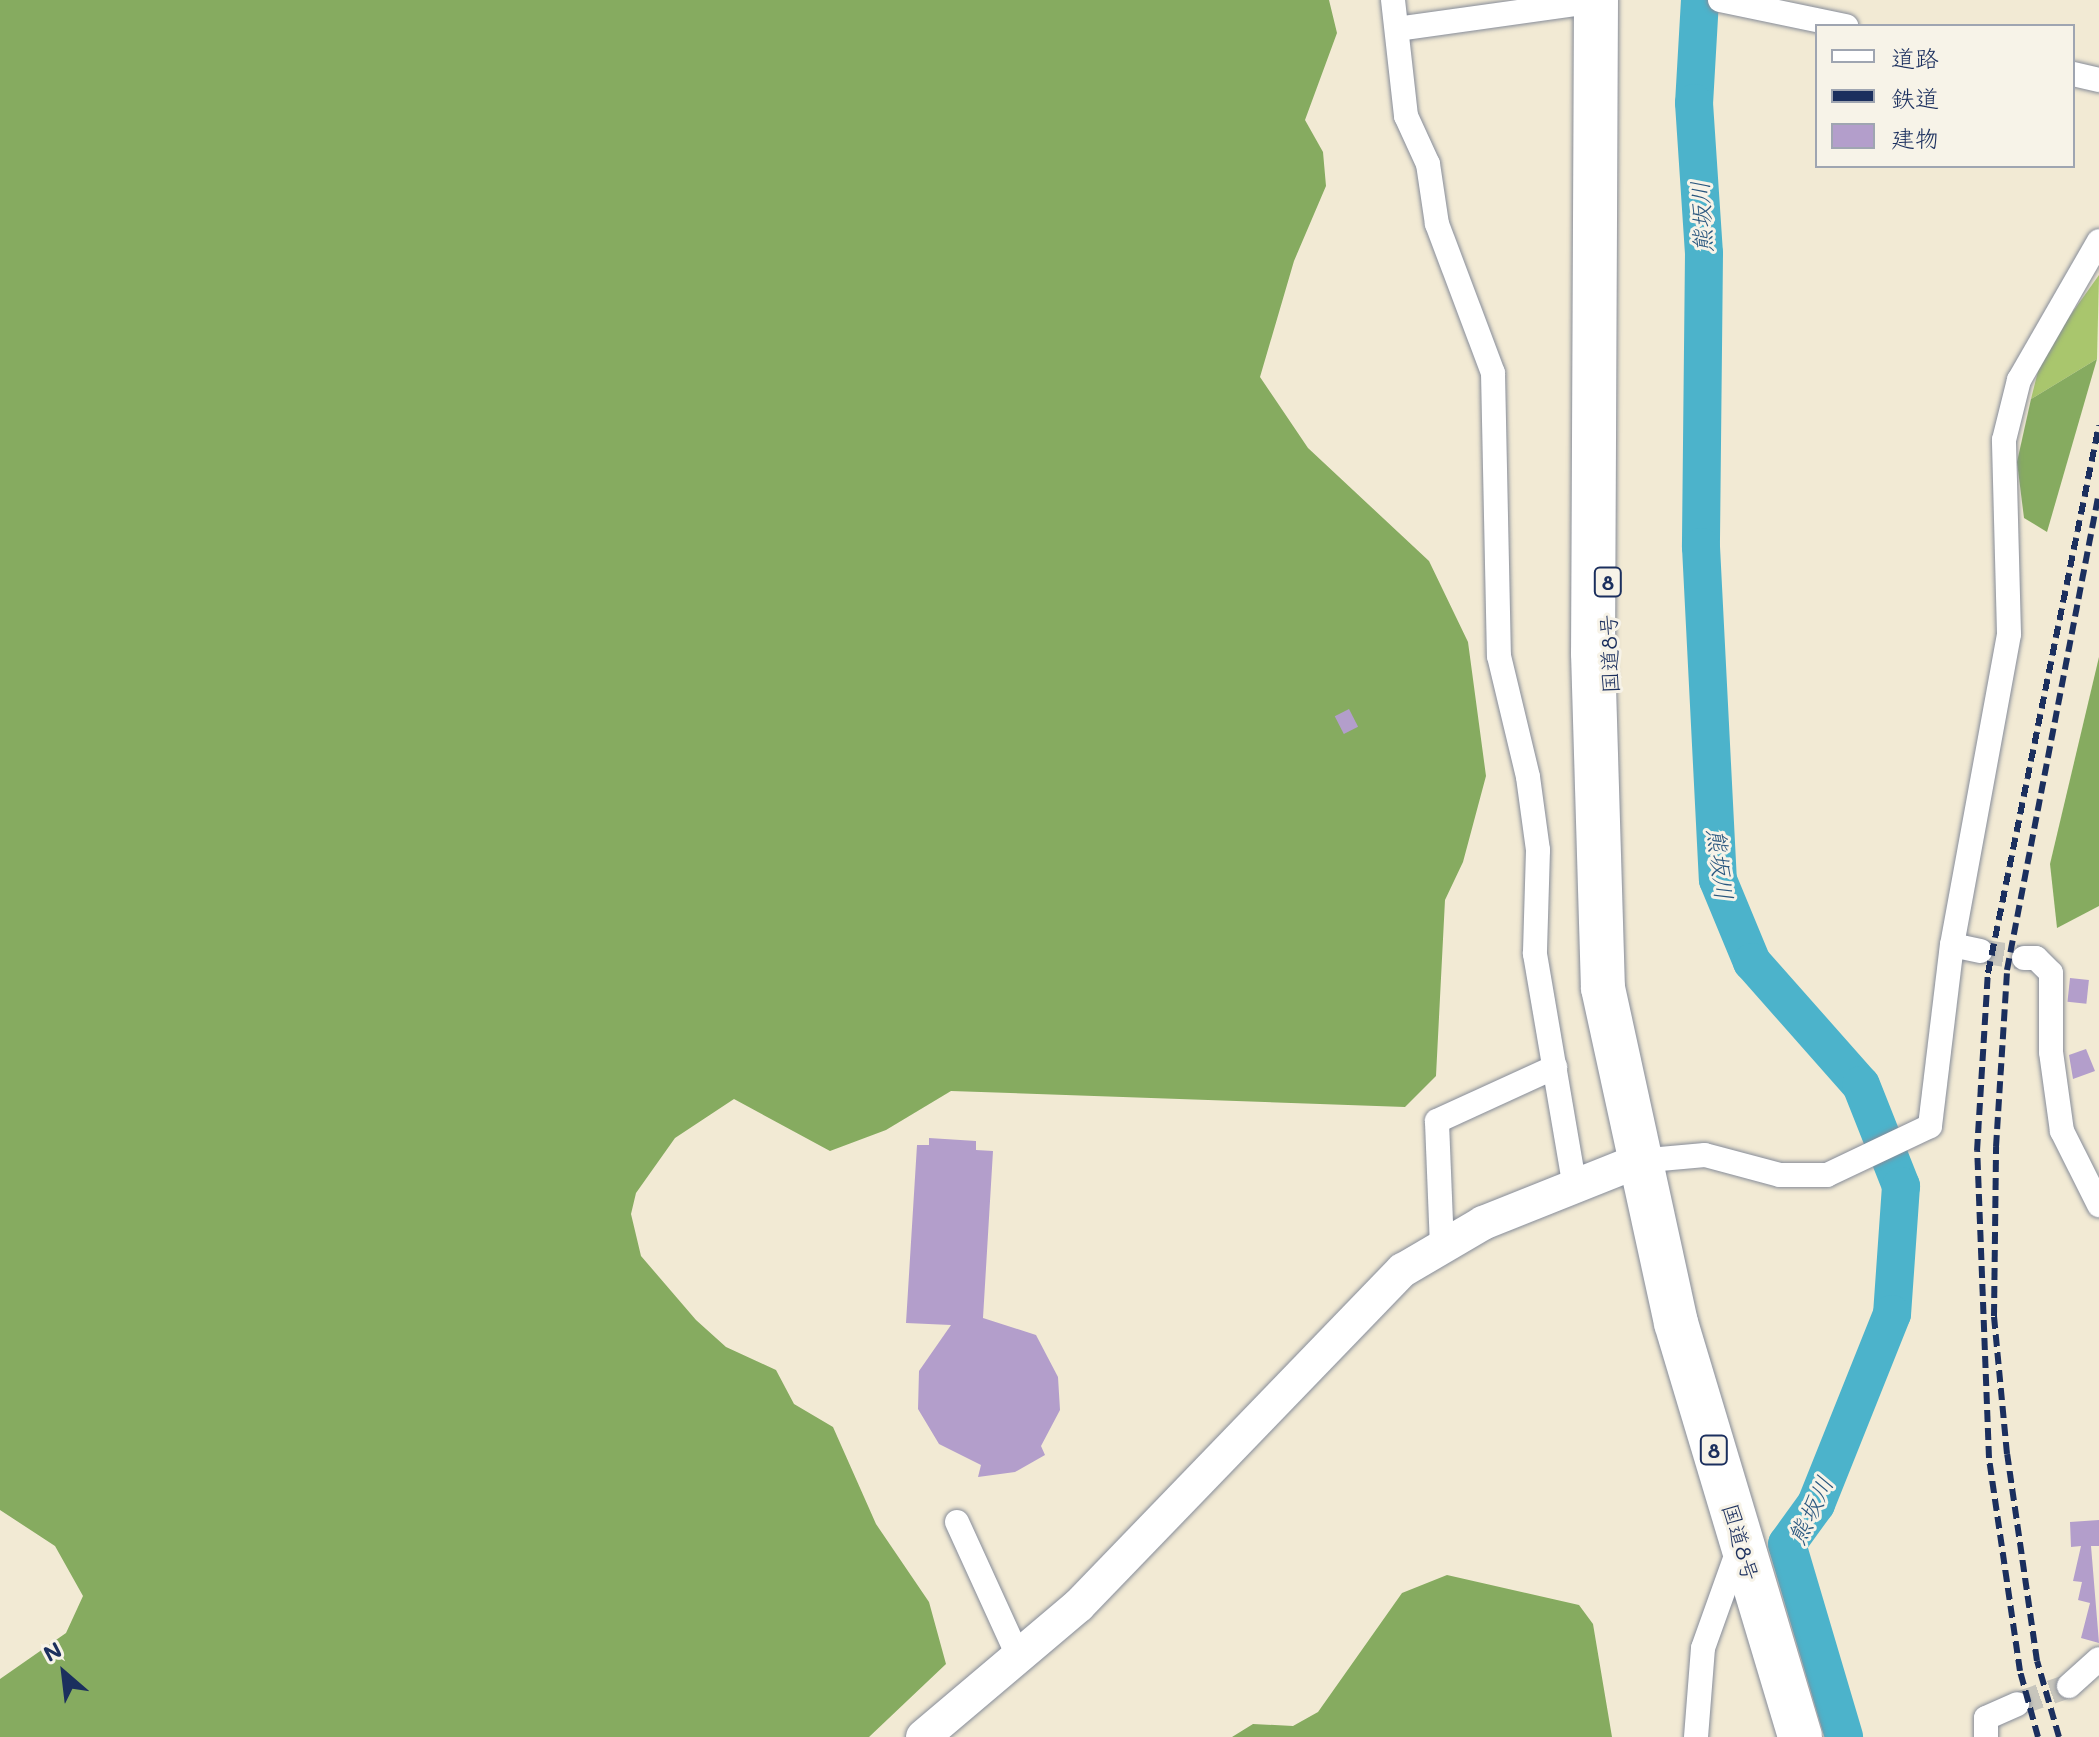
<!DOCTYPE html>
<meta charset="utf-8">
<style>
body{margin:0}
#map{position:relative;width:2099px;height:1737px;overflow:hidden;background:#f2ead4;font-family:Mali,"Klee One",sans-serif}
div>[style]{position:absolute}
.green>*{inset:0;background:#a9c66d}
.forest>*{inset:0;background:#86ab60}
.river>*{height:38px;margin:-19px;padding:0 19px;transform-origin:19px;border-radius:19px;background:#4cb3cb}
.building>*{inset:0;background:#b39ecb;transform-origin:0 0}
.street-tunnel>*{height:24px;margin-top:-12px;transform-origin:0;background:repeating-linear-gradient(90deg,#c7c5bc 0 24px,transparent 0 36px)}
.roads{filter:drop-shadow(0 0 2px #868c99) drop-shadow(0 0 2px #868c99)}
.street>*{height:24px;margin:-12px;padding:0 12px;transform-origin:12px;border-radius:12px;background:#fff}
.secondary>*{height:34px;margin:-17px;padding:0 17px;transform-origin:17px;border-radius:17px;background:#fff}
.highway>*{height:44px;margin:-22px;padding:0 22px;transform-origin:22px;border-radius:22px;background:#fff}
.rail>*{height:6px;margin-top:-3px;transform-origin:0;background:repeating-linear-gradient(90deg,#1b2f5e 0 12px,transparent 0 18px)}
span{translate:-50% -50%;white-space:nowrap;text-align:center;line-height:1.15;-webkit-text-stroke:6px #f7f3e8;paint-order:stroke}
.shield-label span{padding:2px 6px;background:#f7f3e8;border:2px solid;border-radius:6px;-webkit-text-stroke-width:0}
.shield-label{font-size:20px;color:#1b2f5e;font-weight:700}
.street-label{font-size:22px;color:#1b2f5e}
.water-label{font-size:24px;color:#2a577f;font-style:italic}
.legend{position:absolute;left:1815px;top:24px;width:260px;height:144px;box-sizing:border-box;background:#f7f3e8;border:2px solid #9fa5b1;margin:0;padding:10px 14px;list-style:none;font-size:24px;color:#1b2f5e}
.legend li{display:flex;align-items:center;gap:16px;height:40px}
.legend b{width:40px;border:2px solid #9fa5b1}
.north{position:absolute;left:24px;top:1633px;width:80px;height:80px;-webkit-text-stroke:6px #f7f3e8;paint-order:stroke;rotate:332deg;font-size:22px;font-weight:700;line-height:32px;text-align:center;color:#1b2f5e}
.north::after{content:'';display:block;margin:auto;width:28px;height:36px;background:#1b2f5e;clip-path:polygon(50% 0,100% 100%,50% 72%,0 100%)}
</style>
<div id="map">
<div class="green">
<i style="clip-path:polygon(2099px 275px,2097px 359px,2031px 399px,2042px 355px)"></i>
</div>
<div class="forest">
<i style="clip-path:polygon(0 0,1329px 0,1337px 33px,1305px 120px,1323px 152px,1326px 186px,1294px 261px,1260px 377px,1308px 448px,1429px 561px,1468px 642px,1486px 776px,1463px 862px,1445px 900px,1436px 1076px,1405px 1107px,951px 1091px,886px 1130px,830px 1151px,734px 1099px,675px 1138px,636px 1193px,631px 1214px,641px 1256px,696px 1320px,726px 1347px,776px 1370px,794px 1404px,833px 1427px,876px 1524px,929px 1602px,946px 1664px,869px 1737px,0 1737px,0 1679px,66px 1633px,83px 1596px,55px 1546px,0 1510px)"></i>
<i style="clip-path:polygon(2097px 359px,2047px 532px,2024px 518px,2017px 462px,2031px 399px)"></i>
<i style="clip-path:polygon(2099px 657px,2099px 906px,2057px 928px,2050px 864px)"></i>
<i style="clip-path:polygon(1447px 1575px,1579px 1605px,1593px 1624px,1612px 1737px,1232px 1737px,1253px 1724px,1293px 1726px,1318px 1712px,1402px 1593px)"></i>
</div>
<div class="river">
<i style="left:1700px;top:0;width:103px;rotate:93.3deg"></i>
<i style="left:1694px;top:103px;width:150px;rotate:86.2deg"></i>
<i style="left:1704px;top:253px;width:294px;rotate:90.6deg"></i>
<i style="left:1701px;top:547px;width:333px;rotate:87.1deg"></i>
<i style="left:1718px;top:880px;width:89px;rotate:67.5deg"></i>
<i style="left:1752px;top:962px;width:164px;rotate:48.5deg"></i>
<i style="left:1861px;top:1085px;width:109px;rotate:68.4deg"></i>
<i style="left:1901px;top:1186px;width:128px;rotate:94deg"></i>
<i style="left:1892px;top:1314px;width:205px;rotate:111.8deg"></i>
<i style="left:1816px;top:1504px;width:49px;rotate:125.9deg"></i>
<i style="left:1787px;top:1544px;width:201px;rotate:73.5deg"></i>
</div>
<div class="building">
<i style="left:1349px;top:709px;width:20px;height:16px;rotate:63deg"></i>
<i style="left:2070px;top:978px;width:19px;height:24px;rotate:6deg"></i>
<i style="clip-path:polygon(2086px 1049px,2095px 1071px,2073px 1079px,2069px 1055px)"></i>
<i style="clip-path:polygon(929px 1138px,976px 1141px,976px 1150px,993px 1151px,983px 1318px,1036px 1335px,1058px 1377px,1060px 1410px,1041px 1446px,1045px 1455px,1015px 1472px,978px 1477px,981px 1465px,939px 1444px,918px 1409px,919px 1371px,951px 1325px,906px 1323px,917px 1145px,929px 1145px)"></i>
<i style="clip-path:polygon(2099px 1520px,2099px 1546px,2091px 1546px,2099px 1643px,2081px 1638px,2090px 1603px,2078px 1600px,2082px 1582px,2073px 1581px,2081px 1546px,2071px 1547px,2070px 1522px)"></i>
</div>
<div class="street-tunnel">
<i style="left:1980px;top:951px;width:45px;rotate:9deg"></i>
<i style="left:2017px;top:1704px;width:55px;rotate:-19.1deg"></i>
</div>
<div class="roads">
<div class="street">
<i style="left:1393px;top:0;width:117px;rotate:83.6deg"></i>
<i style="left:1406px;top:116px;width:53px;rotate:65.4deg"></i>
<i style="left:1428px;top:164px;width:61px;rotate:81.5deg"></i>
<i style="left:1437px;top:224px;width:159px;rotate:69.4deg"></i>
<i style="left:1493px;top:373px;width:283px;rotate:88.8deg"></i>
<i style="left:1499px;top:656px;width:124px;rotate:76.5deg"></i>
<i style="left:1528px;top:777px;width:74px;rotate:82.2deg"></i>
<i style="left:1538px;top:850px;width:104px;rotate:91.7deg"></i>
<i style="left:1535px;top:954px;width:237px;rotate:80.3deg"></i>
<i style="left:1720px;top:0;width:129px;rotate:11.7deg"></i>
<i style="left:1397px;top:29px;width:201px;rotate:-8deg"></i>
<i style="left:2073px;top:74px;width:27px;rotate:13deg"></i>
<i style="left:1952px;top:945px;width:29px;rotate:12deg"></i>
<i style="left:2024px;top:958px;width:12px"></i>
<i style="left:2036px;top:958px;width:21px;rotate:45deg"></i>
<i style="left:2051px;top:973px;width:79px;rotate:90deg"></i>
<i style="left:2051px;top:1052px;width:80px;rotate:82.1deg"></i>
<i style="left:2062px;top:1131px;width:83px;rotate:63.4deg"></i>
<i style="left:1638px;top:1161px;width:67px;rotate:-5.1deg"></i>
<i style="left:1705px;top:1155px;width:78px;rotate:14.9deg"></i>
<i style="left:1780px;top:1175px;width:47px"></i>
<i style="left:1827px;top:1175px;width:114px;rotate:-25.4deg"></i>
<i style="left:1930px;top:1126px;width:182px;rotate:-83.1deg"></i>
<i style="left:1952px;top:945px;width:316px;rotate:-79.6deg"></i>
<i style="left:2009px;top:634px;width:194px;rotate:-91.5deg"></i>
<i style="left:2004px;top:440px;width:62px;rotate:-76deg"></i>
<i style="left:2019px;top:380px;width:160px;rotate:-60.1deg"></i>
<i style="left:1442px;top:1247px;width:126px;rotate:-92.3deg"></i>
<i style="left:1437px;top:1121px;width:130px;rotate:-24.6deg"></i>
<i style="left:957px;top:1522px;width:149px;rotate:65.5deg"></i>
<i style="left:2069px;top:1686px;width:40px;rotate:-42deg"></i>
<i style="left:1696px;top:1737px;width:89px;rotate:-85.5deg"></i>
<i style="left:1703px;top:1648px;width:104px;rotate:-70.3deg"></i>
<i style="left:1986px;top:1737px;width:19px;rotate:-90deg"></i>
<i style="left:1986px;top:1718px;width:34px;rotate:-24deg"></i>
</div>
<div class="secondary">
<i style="left:923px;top:1737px;width:204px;rotate:-40.2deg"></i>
<i style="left:1079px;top:1605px;width:466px;rotate:-46deg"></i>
<i style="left:1403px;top:1270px;width:93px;rotate:-30.4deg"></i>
<i style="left:1483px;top:1223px;width:167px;rotate:-21.8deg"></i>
</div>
<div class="highway">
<i style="left:1596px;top:0;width:653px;rotate:90.26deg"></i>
<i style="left:1593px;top:653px;width:335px;rotate:88.3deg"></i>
<i style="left:1603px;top:988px;width:343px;rotate:77.7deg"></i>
<i style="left:1676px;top:1323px;width:432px;rotate:73.3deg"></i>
</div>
</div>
<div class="rail">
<i style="left:2038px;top:1737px;width:68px;rotate:-105.3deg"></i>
<i style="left:2020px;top:1671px;width:215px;rotate:-98.3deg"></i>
<i style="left:1989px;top:1458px;width:307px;rotate:-92.2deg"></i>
<i style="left:1977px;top:1151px;width:178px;rotate:-86.5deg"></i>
<i style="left:1988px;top:973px;width:559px;rotate:-78.55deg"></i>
<i style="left:2059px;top:1737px;width:79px;rotate:-106.1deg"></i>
<i style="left:2037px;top:1661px;width:209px;rotate:-98.2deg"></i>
<i style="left:2007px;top:1454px;width:139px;rotate:-95.4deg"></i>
<i style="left:1994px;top:1316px;width:169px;rotate:-89.3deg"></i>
<i style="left:1996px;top:1147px;width:177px;rotate:-86.4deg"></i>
<i style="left:2007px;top:970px;width:485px;rotate:-79.1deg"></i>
</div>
<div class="shield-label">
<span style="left:1608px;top:582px">8</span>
<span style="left:1714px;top:1450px">8</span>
</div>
<div class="street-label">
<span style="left:1609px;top:654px;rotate:-92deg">国道8号</span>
<span style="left:1741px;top:1542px;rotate:74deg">国道8号</span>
</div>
<div class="water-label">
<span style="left:1701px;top:217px;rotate:-93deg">熊坂川</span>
<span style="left:1721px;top:864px;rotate:83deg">熊坂川</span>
<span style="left:1810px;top:1510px;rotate:-64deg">熊坂川</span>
</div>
<ul class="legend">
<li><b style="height:10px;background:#fff"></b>道路</li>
<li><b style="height:10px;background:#1b2f5e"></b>鉄道</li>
<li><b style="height:22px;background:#b39ecb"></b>建物</li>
</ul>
<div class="north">N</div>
</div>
